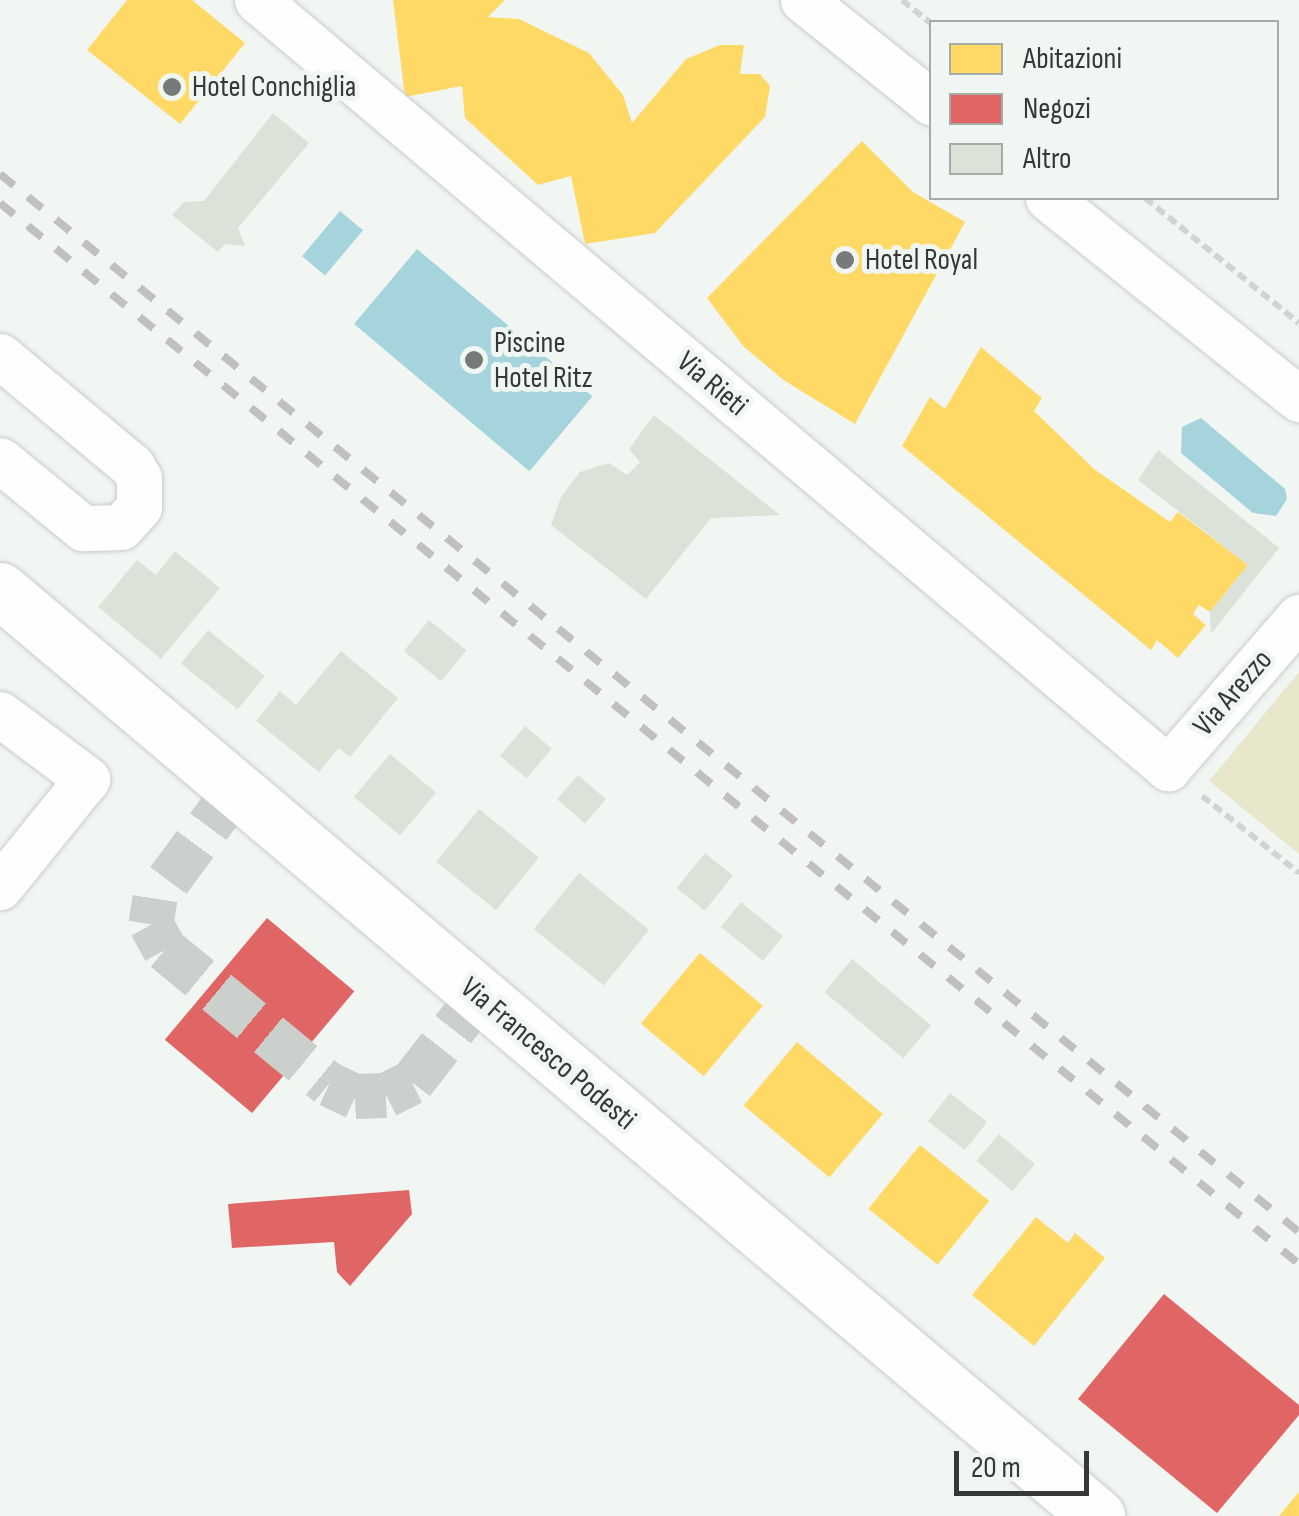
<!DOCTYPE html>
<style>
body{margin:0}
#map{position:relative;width:1299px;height:1516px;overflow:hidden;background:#f1f6f3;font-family:"Sofia Sans Condensed",sans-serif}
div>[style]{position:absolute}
.green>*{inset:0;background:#e8e7cc}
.water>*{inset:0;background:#a6d4dd;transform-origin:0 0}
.homes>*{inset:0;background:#ffd966;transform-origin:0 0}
.shops>*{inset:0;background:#e06666;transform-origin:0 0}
.building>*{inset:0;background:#dbe2d8;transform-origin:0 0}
.minor-tunnel>*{height:45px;margin-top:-22.5px;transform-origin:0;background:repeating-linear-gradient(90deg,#cbd0cd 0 45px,transparent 0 67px)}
.path>*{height:6px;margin-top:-3px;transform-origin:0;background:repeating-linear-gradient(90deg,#d2d3d3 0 10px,transparent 0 15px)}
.roads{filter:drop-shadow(0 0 2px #c9cdca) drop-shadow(0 0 2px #c9cdca)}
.minor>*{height:45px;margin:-22.5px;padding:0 22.5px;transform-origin:22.5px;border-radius:22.5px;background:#fdfefd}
.major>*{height:55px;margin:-27.5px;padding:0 27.5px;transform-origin:27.5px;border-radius:27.5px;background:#fdfefd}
.rail>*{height:8px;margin-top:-4px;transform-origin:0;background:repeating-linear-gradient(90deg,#bfc0bf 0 18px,transparent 0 36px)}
.dots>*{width:28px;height:28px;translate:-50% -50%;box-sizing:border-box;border:5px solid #f0f7f2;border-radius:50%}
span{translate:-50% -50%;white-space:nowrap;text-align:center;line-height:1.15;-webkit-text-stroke:10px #f0f7f2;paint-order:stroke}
.poi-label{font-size:30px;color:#353836}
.left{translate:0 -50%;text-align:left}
.street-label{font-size:30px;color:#353836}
.legend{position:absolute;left:929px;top:20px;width:350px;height:180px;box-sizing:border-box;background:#f0f7f2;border:2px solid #a5aba7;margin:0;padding:12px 18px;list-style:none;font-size:30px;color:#353836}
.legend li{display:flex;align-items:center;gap:20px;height:50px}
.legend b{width:50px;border:2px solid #a5aba7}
.scale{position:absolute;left:954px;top:1451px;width:135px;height:45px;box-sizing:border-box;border:5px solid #353836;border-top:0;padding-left:12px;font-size:30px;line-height:35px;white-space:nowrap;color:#353836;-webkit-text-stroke:8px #f0f7f2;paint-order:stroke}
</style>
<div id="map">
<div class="green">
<i style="clip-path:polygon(1299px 672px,1299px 854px,1209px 781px)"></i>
</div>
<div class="water">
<i style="left:340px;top:211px;width:30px;height:59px;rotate:40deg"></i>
<i style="left:417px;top:249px;width:229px;height:98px;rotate:40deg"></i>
<i style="clip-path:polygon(1201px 418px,1285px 489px,1287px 499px,1276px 516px,1253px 513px,1181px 453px,1182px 427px)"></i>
</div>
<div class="homes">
<i style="clip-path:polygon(127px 0,192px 0,245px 43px,180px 124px,87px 50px)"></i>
<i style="clip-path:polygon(393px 0,505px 0,488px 17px,519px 19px,589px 53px,623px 95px,632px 123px,686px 59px,720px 45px,744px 45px,740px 74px,760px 74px,770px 86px,765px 117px,655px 233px,585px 244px,571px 176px,538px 185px,465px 118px,462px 86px,405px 97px)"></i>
<i style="clip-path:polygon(862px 141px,913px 192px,965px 222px,855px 424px,785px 381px,744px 347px,707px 298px)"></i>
<i style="clip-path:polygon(981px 347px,1042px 398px,1034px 411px,1094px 469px,1170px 522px,1178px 512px,1248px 565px,1210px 612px,1199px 605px,1193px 614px,1206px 625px,1178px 658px,1157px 640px,1151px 650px,902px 446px,930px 397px,945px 409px)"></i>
<i style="left:700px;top:953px;width:82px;height:92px;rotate:40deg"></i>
<i style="left:797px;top:1042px;width:112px;height:83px;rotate:40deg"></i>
<i style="left:920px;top:1145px;width:89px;height:82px;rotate:39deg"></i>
<i style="clip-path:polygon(1036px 1217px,1068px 1243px,1075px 1233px,1105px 1258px,1034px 1346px,972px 1295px)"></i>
<i style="clip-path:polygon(1299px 1492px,1299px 1516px,1279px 1516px)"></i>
</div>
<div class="shops">
<i style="left:267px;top:918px;width:114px;height:159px;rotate:40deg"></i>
<i style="clip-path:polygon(409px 1190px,412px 1214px,350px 1286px,337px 1272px,334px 1242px,232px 1248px,228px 1204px)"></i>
<i style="clip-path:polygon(1164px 1294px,1299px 1405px,1299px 1415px,1217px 1513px,1078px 1399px)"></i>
</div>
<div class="building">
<i style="clip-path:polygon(273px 113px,309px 143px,238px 228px,245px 246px,225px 244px,218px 252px,172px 215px,184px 202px,204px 201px)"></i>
<i style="clip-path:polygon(654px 415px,780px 515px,711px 518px,646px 599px,551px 525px,561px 497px,580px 472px,609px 463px,627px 475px,640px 462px,629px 449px)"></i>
<i style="clip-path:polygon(1158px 450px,1279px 548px,1211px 634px,1210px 612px,1248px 565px,1138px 480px)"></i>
<i style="clip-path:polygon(175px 551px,220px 588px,161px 659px,98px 607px,137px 560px,156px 575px)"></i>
<i style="left:429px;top:620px;width:48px;height:40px;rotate:39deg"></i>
<i style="left:208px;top:630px;width:73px;height:43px;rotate:39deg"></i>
<i style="clip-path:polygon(341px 651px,398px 698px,350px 757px,339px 748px,319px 772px,256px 721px,280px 691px,296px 705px)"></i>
<i style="left:525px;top:726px;width:35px;height:39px;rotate:40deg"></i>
<i style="left:390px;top:754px;width:60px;height:56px;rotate:40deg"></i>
<i style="left:578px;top:775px;width:37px;height:32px;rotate:41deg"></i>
<i style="left:479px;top:809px;width:77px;height:68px;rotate:39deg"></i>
<i style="left:705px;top:853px;width:36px;height:45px;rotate:39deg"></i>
<i style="left:579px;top:873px;width:90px;height:72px;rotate:39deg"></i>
<i style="left:741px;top:902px;width:54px;height:32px;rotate:39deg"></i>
<i style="left:852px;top:959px;width:103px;height:43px;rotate:40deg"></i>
<i style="left:950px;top:1093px;width:47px;height:36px;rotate:38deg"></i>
<i style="left:999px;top:1134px;width:47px;height:35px;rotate:40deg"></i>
</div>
<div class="minor-tunnel">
<i style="left:235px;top:790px;width:134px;rotate:126.5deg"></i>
<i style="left:155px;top:898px;width:26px;rotate:99deg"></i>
<i style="left:151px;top:924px;width:29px;rotate:61deg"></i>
<i style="left:165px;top:949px;width:212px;rotate:39.5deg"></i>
<i style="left:329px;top:1084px;width:29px;rotate:25deg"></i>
<i style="left:355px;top:1096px;width:31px;rotate:-2deg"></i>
<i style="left:386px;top:1095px;width:29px;rotate:-27deg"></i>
<i style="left:412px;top:1082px;width:109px;rotate:-52.1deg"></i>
</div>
<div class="path">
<i style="left:902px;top:0;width:38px;rotate:39deg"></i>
<i style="left:1145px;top:198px;width:198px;rotate:39.1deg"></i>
<i style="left:1202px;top:796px;width:124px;rotate:38.4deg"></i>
</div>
<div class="roads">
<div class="minor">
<i style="left:257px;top:0;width:1192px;rotate:40.13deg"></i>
<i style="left:1168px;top:768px;width:200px;rotate:-49.1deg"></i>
<i style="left:803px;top:0;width:165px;rotate:38.6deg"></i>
<i style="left:1048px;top:198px;width:322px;rotate:38.7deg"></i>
<i style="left:0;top:356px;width:172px;rotate:39.8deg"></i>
<i style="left:132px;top:466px;width:14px;rotate:60deg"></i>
<i style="left:139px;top:478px;width:29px;rotate:90deg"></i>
<i style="left:139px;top:507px;width:27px;rotate:132deg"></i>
<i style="left:121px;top:527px;width:38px;rotate:178deg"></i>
<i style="left:83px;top:528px;width:107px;rotate:-140.7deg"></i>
<i style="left:0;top:714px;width:109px;rotate:36.8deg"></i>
<i style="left:87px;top:779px;width:139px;rotate:128.9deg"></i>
</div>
<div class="major">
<i style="left:0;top:590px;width:1436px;rotate:40.17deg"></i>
</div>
</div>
<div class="rail">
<i style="left:0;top:174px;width:1675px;rotate:39.16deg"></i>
<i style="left:0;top:203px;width:1677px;rotate:39.24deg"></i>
</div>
<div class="dots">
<i style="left:172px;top:87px;background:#777a78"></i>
<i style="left:845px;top:260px;background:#777a78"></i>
<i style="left:474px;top:360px;background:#777a78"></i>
</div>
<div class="poi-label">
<span class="left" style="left:192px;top:87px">Hotel Conchiglia</span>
<span class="left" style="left:865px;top:260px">Hotel Royal</span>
<span class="left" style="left:494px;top:360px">Piscine<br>Hotel Ritz</span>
</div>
<div class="street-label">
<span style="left:712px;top:384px;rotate:40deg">Via Rieti</span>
<span style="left:1233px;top:693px;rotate:-49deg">Via Arezzo</span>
<span style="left:548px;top:1054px;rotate:40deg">Via Francesco Podesti</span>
</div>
<ul class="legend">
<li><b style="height:28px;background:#ffd966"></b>Abitazioni</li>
<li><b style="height:28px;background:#e06666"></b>Negozi</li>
<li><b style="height:28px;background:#dbe2d8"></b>Altro</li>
</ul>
<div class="scale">20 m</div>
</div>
